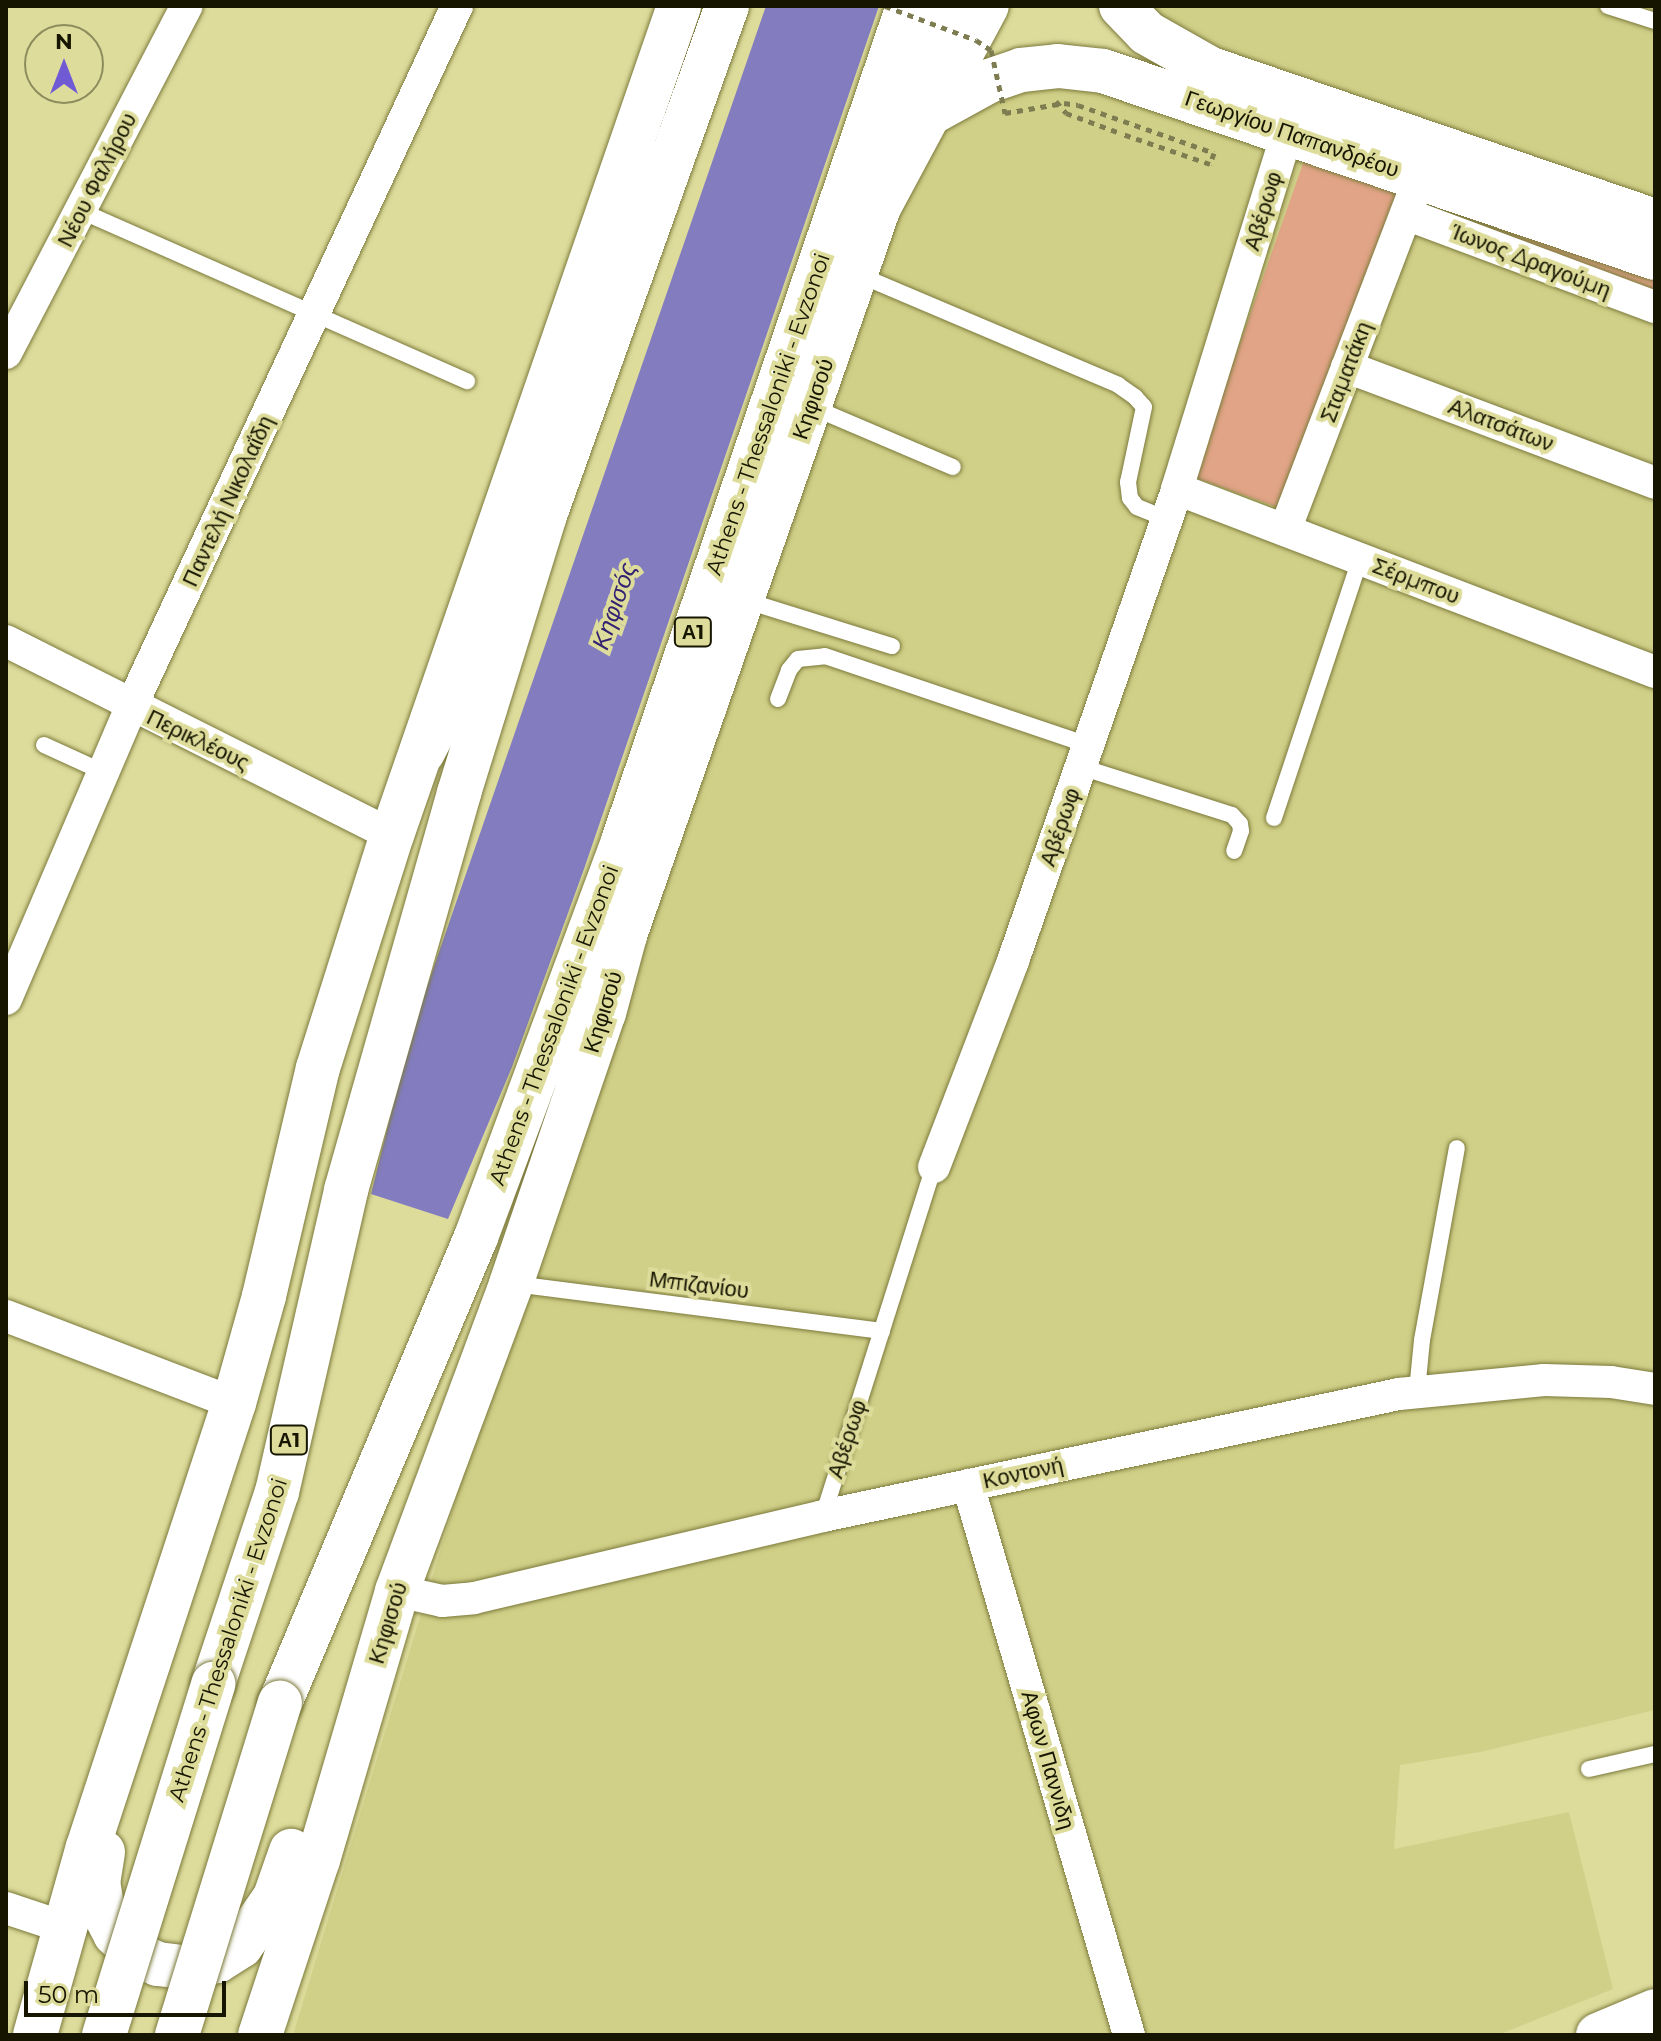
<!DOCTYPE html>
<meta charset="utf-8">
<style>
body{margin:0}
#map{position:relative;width:1661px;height:2041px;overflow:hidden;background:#dddc9b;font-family:Montserrat,sans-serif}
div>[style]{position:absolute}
.built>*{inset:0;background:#d1d088}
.green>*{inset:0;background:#e1a486}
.water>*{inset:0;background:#837dc0}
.path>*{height:5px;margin-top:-2.5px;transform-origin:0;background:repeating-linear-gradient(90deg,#7e7d51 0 6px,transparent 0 12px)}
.roads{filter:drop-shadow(0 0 2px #7c7a3c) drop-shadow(0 0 2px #7c7a3c)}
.lane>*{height:16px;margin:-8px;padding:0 8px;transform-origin:8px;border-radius:8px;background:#fff}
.street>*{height:32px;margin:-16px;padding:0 16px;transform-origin:16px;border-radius:16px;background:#fff}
.secondary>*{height:44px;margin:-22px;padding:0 22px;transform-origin:22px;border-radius:22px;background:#fff}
.primary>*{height:44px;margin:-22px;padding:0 22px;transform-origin:22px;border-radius:22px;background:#fff}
.highway>*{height:44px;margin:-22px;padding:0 22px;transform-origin:22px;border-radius:22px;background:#fff}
.path-bridge>*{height:5px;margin-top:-2.5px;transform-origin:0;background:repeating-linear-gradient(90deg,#7e7d51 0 6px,transparent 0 12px)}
.bridges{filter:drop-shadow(0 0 2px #7c7a3c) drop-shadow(0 0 2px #7c7a3c)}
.highway-bridge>*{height:44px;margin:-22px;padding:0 22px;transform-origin:22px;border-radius:22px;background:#fff}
span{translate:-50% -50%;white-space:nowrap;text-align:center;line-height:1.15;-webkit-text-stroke:8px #dddc9b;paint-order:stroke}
.shield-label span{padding:2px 6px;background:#dddc9b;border:2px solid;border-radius:6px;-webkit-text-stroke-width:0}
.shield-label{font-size:20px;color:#161500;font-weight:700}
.street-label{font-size:22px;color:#161500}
.water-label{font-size:24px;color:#332271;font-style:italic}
.frame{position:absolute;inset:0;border:8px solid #161500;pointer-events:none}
.north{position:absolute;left:24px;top:24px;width:80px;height:80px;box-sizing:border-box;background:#dddc9b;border:2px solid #8d8c5d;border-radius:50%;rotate:0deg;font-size:22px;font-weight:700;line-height:32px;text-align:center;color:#161500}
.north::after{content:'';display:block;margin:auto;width:28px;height:36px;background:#705bd5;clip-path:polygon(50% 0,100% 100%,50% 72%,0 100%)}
.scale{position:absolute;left:24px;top:1981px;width:202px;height:36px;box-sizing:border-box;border:4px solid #161500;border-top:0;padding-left:10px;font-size:24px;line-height:28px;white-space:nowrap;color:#161500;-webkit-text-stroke:6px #dddc9b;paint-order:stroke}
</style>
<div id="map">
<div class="built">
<i style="clip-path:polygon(1145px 6px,1655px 6px,1655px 1710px,1480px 1752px,1400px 1765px,1394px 1849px,1569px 1812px,1613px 1989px,1498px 2035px,293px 2035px,539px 1226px,913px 168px,948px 123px,1034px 84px,1129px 94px,1151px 13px)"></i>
</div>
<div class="green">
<i style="clip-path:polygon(1306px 155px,1655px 273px,1655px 297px,1403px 206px,1285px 510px,1193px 477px)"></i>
</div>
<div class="water">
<i style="clip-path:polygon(766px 6px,879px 6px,584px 869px,512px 1067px,448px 1219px,371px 1194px,411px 1033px)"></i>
</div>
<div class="path">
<i style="left:1056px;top:101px;width:16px;rotate:50deg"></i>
<i style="left:1066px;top:113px;width:58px;rotate:20.3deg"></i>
</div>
<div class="roads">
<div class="lane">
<i style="left:1608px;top:6px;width:49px;rotate:17.7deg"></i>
<i style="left:81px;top:211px;width:422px;rotate:23.8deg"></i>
<i style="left:857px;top:274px;width:284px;rotate:23deg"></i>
<i style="left:1118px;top:385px;width:21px;rotate:35deg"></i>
<i style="left:1135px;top:397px;width:13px;rotate:48deg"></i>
<i style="left:1144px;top:407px;width:77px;rotate:102deg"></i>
<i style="left:1128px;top:482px;width:16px;rotate:83deg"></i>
<i style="left:1130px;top:498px;width:11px;rotate:52deg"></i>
<i style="left:1137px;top:507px;width:32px;rotate:22deg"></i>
<i style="left:812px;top:407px;width:153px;rotate:23.1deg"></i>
<i style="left:744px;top:600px;width:155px;rotate:17.3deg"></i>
<i style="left:778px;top:699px;width:31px;rotate:-69deg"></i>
<i style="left:789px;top:670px;width:14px;rotate:-51deg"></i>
<i style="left:798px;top:659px;width:27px;rotate:-6deg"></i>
<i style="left:825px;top:656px;width:278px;rotate:18.7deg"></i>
<i style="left:44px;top:745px;width:65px;rotate:24.6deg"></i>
<i style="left:1081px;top:767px;width:158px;rotate:17.6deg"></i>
<i style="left:1232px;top:815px;width:12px;rotate:48deg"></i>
<i style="left:1240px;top:824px;width:7px;rotate:82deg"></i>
<i style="left:1241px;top:831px;width:21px;rotate:109deg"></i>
<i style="left:1274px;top:818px;width:273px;rotate:-71.6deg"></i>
<i style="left:515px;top:1284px;width:370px;rotate:7.3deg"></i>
<i style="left:1417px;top:1391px;width:51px;rotate:-84.4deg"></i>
<i style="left:1422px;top:1340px;width:195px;rotate:-79.7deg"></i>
<i style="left:823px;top:1516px;width:366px;rotate:-72.4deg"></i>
<i style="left:1589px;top:1769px;width:68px;rotate:-12.8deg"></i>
</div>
<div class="street">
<i style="left:1406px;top:214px;width:266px;rotate:20.5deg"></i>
<i style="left:6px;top:353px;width:391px;rotate:-62.5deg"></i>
<i style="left:1347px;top:367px;width:329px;rotate:20.6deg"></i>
<i style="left:1177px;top:489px;width:512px;rotate:20.95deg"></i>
<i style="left:1285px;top:530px;width:376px;rotate:-69.1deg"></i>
<i style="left:6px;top:641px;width:432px;rotate:26.7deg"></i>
<i style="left:6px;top:999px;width:318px;rotate:-66.8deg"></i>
<i style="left:131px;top:707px;width:773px;rotate:-65.06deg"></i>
<i style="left:934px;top:1167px;width:221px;rotate:-69deg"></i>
<i style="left:1013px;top:961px;width:500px;rotate:-70.8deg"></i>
<i style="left:1177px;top:489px;width:372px;rotate:-72.8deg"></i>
<i style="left:6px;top:1316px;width:244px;rotate:20.9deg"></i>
<i style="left:968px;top:1485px;width:573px;rotate:73.68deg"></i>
<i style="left:397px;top:1591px;width:46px;rotate:12.5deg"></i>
<i style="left:442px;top:1601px;width:32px;rotate:-5deg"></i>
<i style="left:474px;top:1598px;width:359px;rotate:-13.2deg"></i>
<i style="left:823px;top:1516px;width:589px;rotate:-11.96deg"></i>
<i style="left:1399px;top:1394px;width:146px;rotate:-5.5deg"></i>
<i style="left:1544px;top:1380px;width:67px;rotate:1.7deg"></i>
<i style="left:1611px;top:1382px;width:45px;rotate:9deg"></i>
<i style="left:6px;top:1908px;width:63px;rotate:18.4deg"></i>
</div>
<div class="secondary">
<i style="left:1121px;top:6px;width:37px;rotate:46deg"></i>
<i style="left:1147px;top:33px;width:73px;rotate:29.4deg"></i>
<i style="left:1211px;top:69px;width:469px;rotate:18.9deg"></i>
<i style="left:929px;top:114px;width:68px;rotate:-28.8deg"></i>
<i style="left:989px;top:81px;width:34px;rotate:-19deg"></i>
<i style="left:1021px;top:70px;width:37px;rotate:-6deg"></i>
<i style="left:1058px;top:66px;width:45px;rotate:6.3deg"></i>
<i style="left:1103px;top:71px;width:583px;rotate:18.71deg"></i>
<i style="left:103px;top:1852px;width:30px;rotate:99deg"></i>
<i style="left:98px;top:1882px;width:29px;rotate:80deg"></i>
<i style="left:103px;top:1911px;width:26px;rotate:62deg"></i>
<i style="left:115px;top:1934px;width:28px;rotate:44deg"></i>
<i style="left:135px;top:1953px;width:25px;rotate:26deg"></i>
<i style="left:158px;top:1964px;width:31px;rotate:7deg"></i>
<i style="left:189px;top:1968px;width:29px;rotate:-14deg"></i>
<i style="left:217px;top:1961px;width:28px;rotate:-32deg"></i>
<i style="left:241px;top:1946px;width:60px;rotate:-55.2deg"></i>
<i style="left:275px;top:1897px;width:49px;rotate:-70.8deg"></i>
<i style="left:35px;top:2035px;width:195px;rotate:-74.3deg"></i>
<i style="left:88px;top:1847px;width:467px;rotate:-71.8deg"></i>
<i style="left:234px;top:1403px;width:111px;rotate:-74.3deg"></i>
<i style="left:264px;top:1296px;width:234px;rotate:-76.7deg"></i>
<i style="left:318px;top:1068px;width:244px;rotate:-72.4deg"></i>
<i style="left:392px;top:835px;width:877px;rotate:-70.9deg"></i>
<i style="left:260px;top:2035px;width:184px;rotate:-71.7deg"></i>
<i style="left:318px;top:1860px;width:280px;rotate:-73.6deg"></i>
<i style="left:397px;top:1591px;width:327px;rotate:-69.6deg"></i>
<i style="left:511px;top:1284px;width:287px;rotate:-71.1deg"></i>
<i style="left:604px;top:1013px;width:81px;rotate:-74.9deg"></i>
<i style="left:625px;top:935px;width:771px;rotate:-70.77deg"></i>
<i style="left:879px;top:207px;width:228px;rotate:-61.8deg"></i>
</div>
<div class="primary">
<i style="left:1598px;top:2035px;width:62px;rotate:-22.8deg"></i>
</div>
<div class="highway">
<i style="left:879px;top:207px;width:211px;rotate:-72.3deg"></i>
<i style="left:423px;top:752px;width:148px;rotate:-62.7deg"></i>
<i style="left:568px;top:1067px;width:144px;rotate:-66.6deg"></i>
<i style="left:213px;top:1684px;width:202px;rotate:-71.6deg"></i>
<i style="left:277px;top:1492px;width:310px;rotate:-77.1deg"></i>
<i style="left:346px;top:1190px;width:413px;rotate:-74.1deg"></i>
<i style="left:459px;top:793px;width:291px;rotate:-72.8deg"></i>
<i style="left:545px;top:515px;width:541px;rotate:-70.32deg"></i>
<i style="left:280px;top:1703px;width:506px;rotate:-67.19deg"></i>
<i style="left:476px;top:1237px;width:422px;rotate:-69.6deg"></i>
<i style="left:623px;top:841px;width:882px;rotate:-71.15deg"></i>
</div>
</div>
<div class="path-bridge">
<i style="left:885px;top:6px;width:97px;rotate:20.5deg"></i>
<i style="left:976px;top:40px;width:18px;rotate:34deg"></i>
<i style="left:991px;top:50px;width:65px;rotate:77.5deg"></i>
<i style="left:1005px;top:113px;width:60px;rotate:-9.6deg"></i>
<i style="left:1064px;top:103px;width:14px;rotate:8deg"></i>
<i style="left:1078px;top:105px;width:144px;rotate:19.4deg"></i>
<i style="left:1214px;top:153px;width:12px;rotate:110deg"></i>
<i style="left:1210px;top:164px;width:95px;rotate:-161deg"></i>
</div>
<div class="bridges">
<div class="highway-bridge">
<i style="left:104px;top:2035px;width:368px;rotate:-72.7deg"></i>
<i style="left:177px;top:2035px;width:348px;rotate:-72.8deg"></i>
</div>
</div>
<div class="shield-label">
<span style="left:693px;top:632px">Α1</span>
<span style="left:289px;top:1440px">Α1</span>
</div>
<div class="street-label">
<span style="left:1292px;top:134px;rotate:19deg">Γεωργίου Παπανδρέου</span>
<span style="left:97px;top:180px;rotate:-63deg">Νέου Φαλήρου</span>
<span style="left:1263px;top:211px;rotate:-73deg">Αβέρωφ</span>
<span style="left:1531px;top:261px;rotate:21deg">Ίωνος Δραγούμη</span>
<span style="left:1346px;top:372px;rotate:-69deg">Σταματάκη</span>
<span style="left:813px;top:399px;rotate:-71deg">Κηφισού</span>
<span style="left:768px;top:414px;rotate:-71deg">Athens - Thessaloniki - Evzonoi</span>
<span style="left:1501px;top:425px;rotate:21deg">Αλατσάτων</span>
<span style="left:228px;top:501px;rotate:-65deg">Παντελή Νικολαΐδη</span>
<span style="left:1416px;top:581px;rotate:21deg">Σέρμπου</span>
<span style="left:198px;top:740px;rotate:26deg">Περικλέους</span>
<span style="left:1060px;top:827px;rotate:-71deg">Αβέρωφ</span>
<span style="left:603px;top:1012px;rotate:-73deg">Κηφισού</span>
<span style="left:554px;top:1025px;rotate:-70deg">Athens - Thessaloniki - Evzonoi</span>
<span style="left:699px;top:1285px;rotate:7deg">Μπιζανίου</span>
<span style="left:847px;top:1439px;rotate:-72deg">Αβέρωφ</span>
<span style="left:1023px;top:1473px;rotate:-12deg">Κοντονή</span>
<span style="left:388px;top:1623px;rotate:-73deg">Κηφισού</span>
<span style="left:228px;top:1640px;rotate:-72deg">Athens - Thessaloniki - Evzonoi</span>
<span style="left:1048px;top:1760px;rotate:74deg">Αφων Παννιδη</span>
</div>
<div class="water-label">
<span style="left:614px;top:606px;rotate:-71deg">Κηφισός</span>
</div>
<div class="frame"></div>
<div class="north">N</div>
<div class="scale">50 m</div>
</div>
